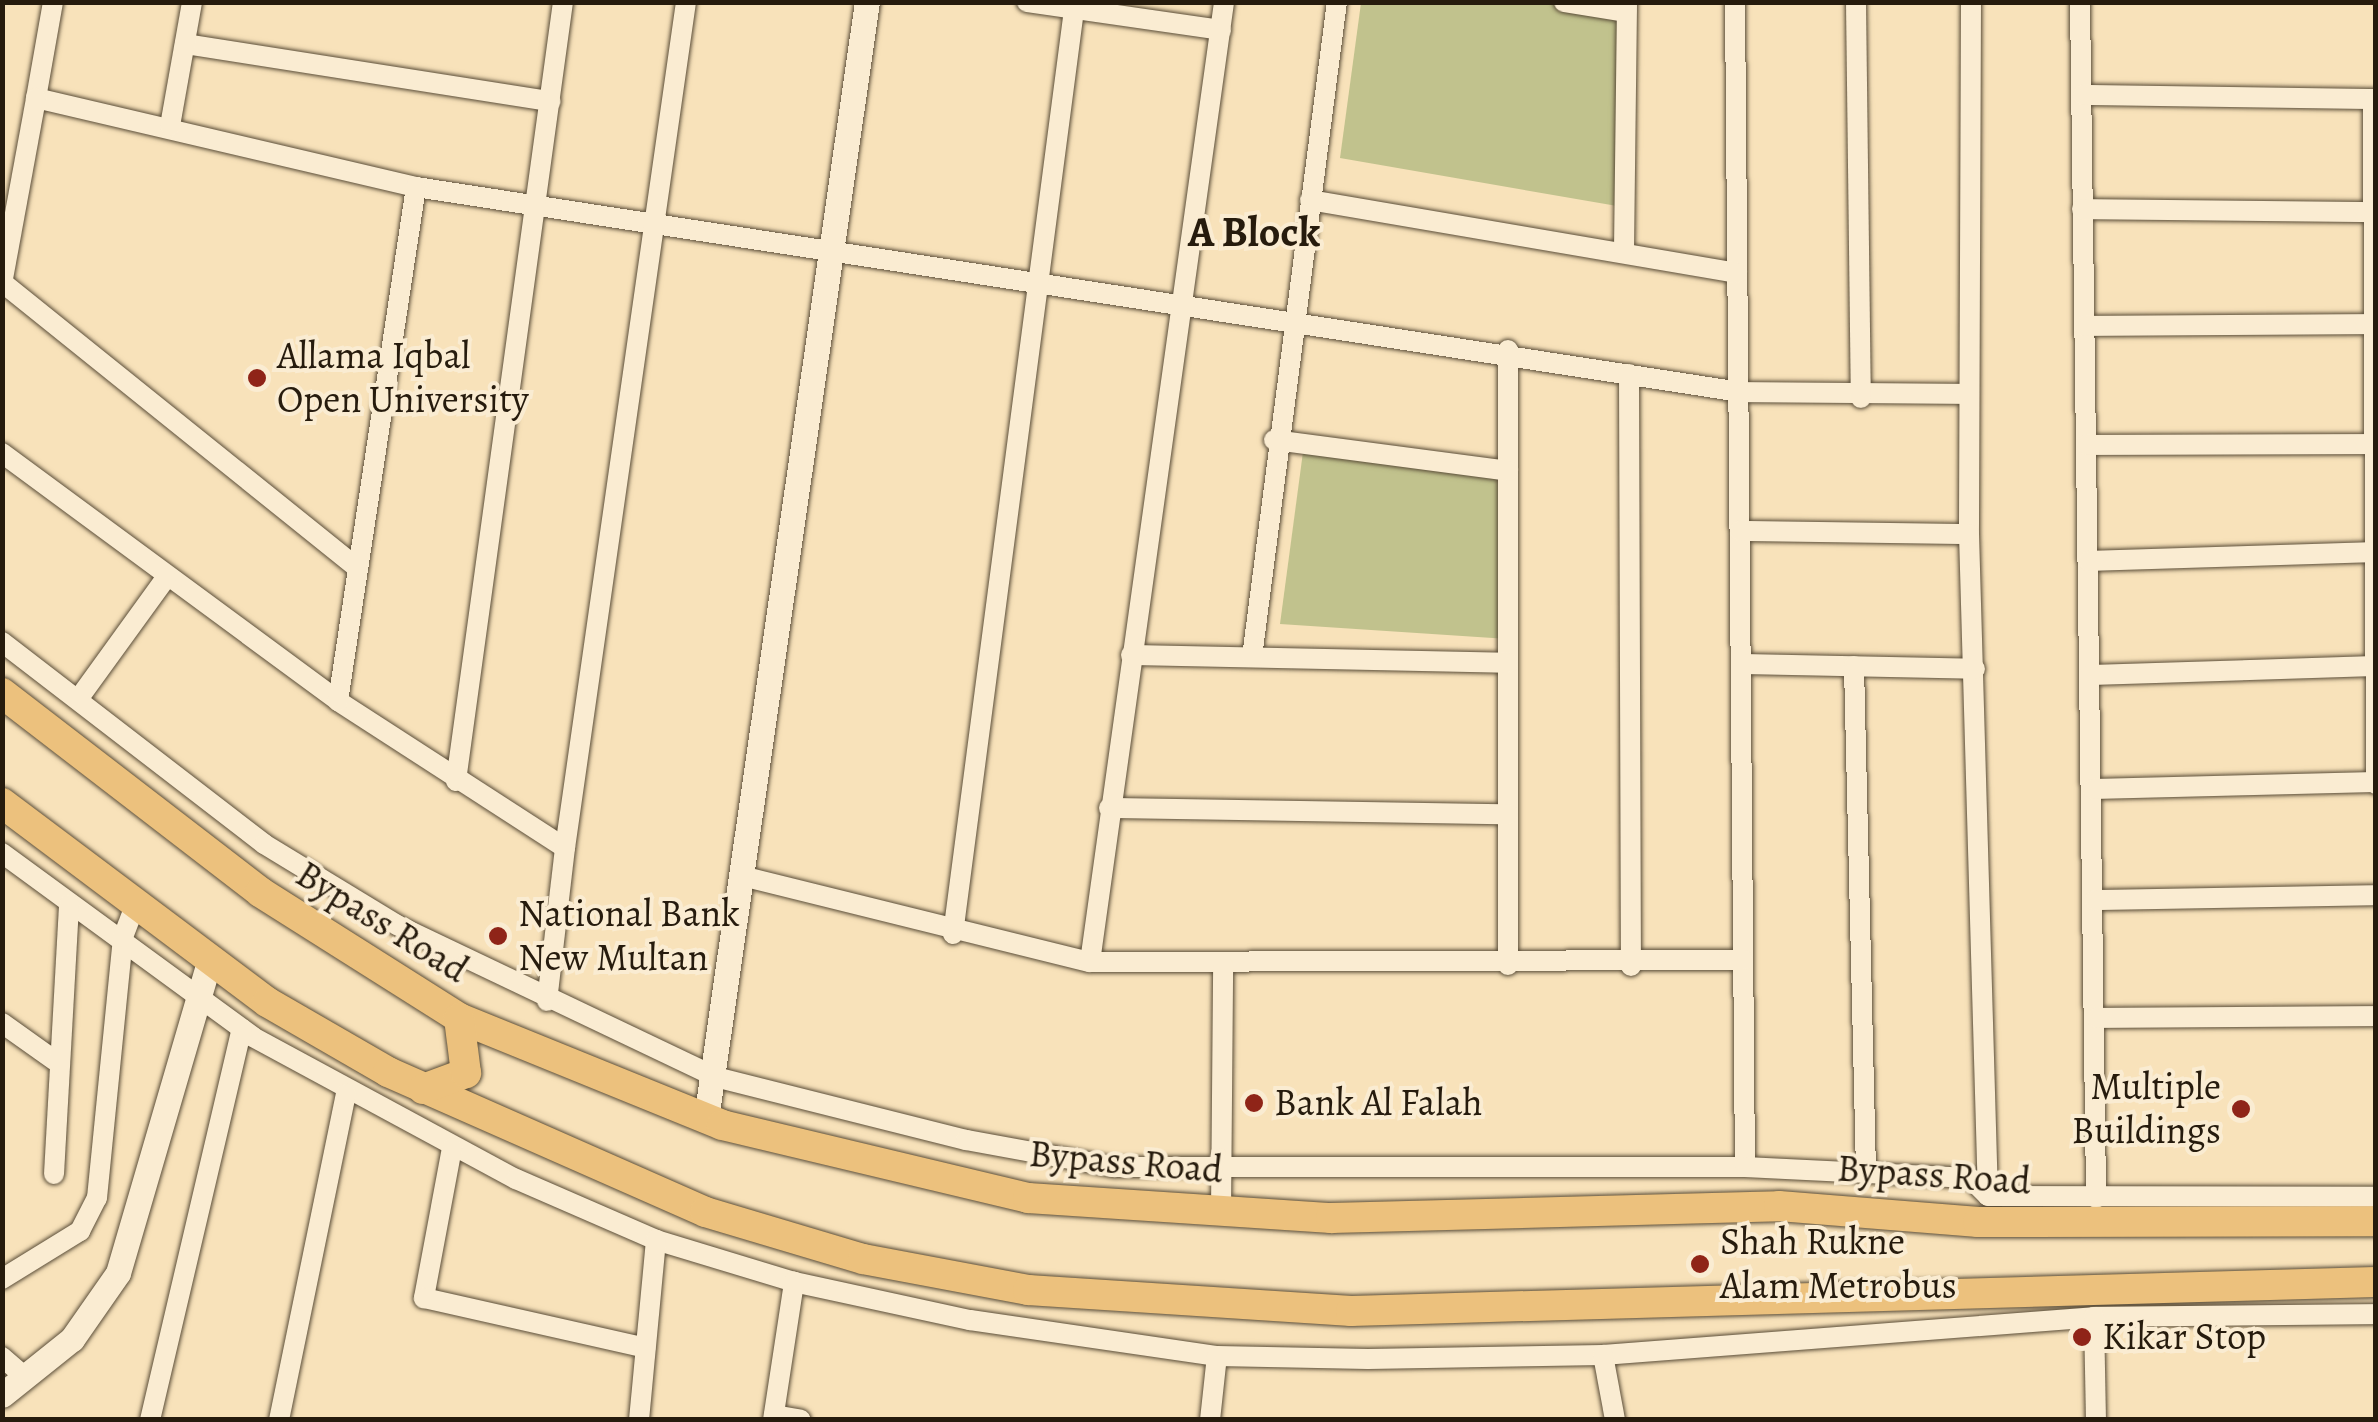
<!DOCTYPE html>
<style>
body{margin:0}
#map{position:relative;width:2378px;height:1422px;overflow:hidden;background:#f8e2ba;font-family:Alegreya,serif}
div>[style]{position:absolute}
.green>*{inset:0;background:#c1c28d}
.roads{filter:drop-shadow(0 0 2px #5a4d38) drop-shadow(0 0 2px #5a4d38)}
.minor>*{height:20px;margin:-10px;padding:0 10px;transform-origin:10px;border-radius:10px;background:#faecd2}
.tertiary>*{height:25px;margin:-12.5px;padding:0 12.5px;transform-origin:12.5px;border-radius:12.5px;background:#faecd2}
.primary>*{height:30px;margin:-15px;padding:0 15px;transform-origin:15px;border-radius:15px;background:#ecc17d}
.dots>*{width:28px;height:28px;translate:-50% -50%;box-sizing:border-box;border:5px solid #faecd2;border-radius:50%}
span{translate:-50% -50%;white-space:nowrap;text-align:center;line-height:1.15;-webkit-text-stroke:8px #faecd2;paint-order:stroke}
.poi-label{font-size:38px;color:#261b0d}
.left{translate:0 -50%;text-align:left}
.right{translate:-100% -50%;text-align:right}
.street-label{font-size:38px;color:#261b0d}
.quarter-label{font-size:42px;color:#261b0d;font-weight:700}
.frame{position:absolute;inset:0;border:5px solid #261b0d;pointer-events:none}
</style>
<div id="map">
<div class="green">
<i style="clip-path:polygon(1554px 2px,1626px 12px,1617px 206px,1340px 158px,1361px 3px)"></i>
<i style="clip-path:polygon(1305px 437px,1509px 462px,1508px 639px,1280px 624px)"></i>
</div>
<div class="roads">
<div class="minor">
<i style="left:53px;top:2px;width:97px;rotate:100deg"></i>
<i style="left:36px;top:98px;width:390px;rotate:13.2deg"></i>
<i style="left:416px;top:187px;width:1340px;rotate:8.8deg"></i>
<i style="left:1740px;top:392px;width:228px;rotate:0.5deg"></i>
<i style="left:1027px;top:2px;width:196px;rotate:8.2deg"></i>
<i style="left:1564px;top:2px;width:63px;rotate:9.2deg"></i>
<i style="left:1735px;top:2px;width:1165px;rotate:89.51deg"></i>
<i style="left:1856px;top:2px;width:396px;rotate:89.3deg"></i>
<i style="left:1971px;top:2px;width:532px;rotate:90.22deg"></i>
<i style="left:1969px;top:534px;width:662px;rotate:88.36deg"></i>
<i style="left:2080px;top:2px;width:1196px;rotate:89.23deg"></i>
<i style="left:185px;top:44px;width:370px;rotate:8.9deg"></i>
<i style="left:2083px;top:95px;width:293px;rotate:0.8deg"></i>
<i style="left:2373px;top:99px;width:685px;rotate:89.75deg"></i>
<i style="left:170px;top:126px;width:126px;rotate:-79.9deg"></i>
<i style="left:1310px;top:200px;width:433px;rotate:9.7deg"></i>
<i style="left:2082px;top:209px;width:291px;rotate:0.6deg"></i>
<i style="left:1624px;top:250px;width:248px;rotate:-89.3deg"></i>
<i style="left:3px;top:283px;width:454px;rotate:38.8deg"></i>
<i style="left:2px;top:284px;width:189px;rotate:-79.6deg"></i>
<i style="left:2084px;top:326px;width:290px;rotate:-0.4deg"></i>
<i style="left:1508px;top:350px;width:615px;rotate:90deg"></i>
<i style="left:1629px;top:374px;width:592px;rotate:89.81deg"></i>
<i style="left:1274px;top:440px;width:236px;rotate:7.5deg"></i>
<i style="left:2087px;top:445px;width:288px;rotate:-0.2deg"></i>
<i style="left:2px;top:453px;width:418px;rotate:36.4deg"></i>
<i style="left:338px;top:701px;width:270px;rotate:32.9deg"></i>
<i style="left:565px;top:848px;width:154px;rotate:96.7deg"></i>
<i style="left:1740px;top:531px;width:229px;rotate:0.8deg"></i>
<i style="left:2089px;top:561px;width:286px;rotate:-1.8deg"></i>
<i style="left:2px;top:642px;width:331px;rotate:37.6deg"></i>
<i style="left:264px;top:844px;width:156px;rotate:31.3deg"></i>
<i style="left:397px;top:925px;width:352px;rotate:25.5deg"></i>
<i style="left:715px;top:1077px;width:259px;rotate:14.1deg"></i>
<i style="left:966px;top:1140px;width:151px;rotate:10.3deg"></i>
<i style="left:1115px;top:1167px;width:630px"></i>
<i style="left:1745px;top:1167px;width:225px;rotate:2.8deg"></i>
<i style="left:1970px;top:1178px;width:25px;rotate:45deg"></i>
<i style="left:1988px;top:1196px;width:388px;rotate:0.1deg"></i>
<i style="left:1131px;top:655px;width:377px;rotate:1.2deg"></i>
<i style="left:1252px;top:657px;width:660px;rotate:-82.61deg"></i>
<i style="left:1743px;top:664px;width:232px;rotate:1.2deg"></i>
<i style="left:1854px;top:666px;width:504px;rotate:88.64deg"></i>
<i style="left:2091px;top:675px;width:284px;rotate:-1.8deg"></i>
<i style="left:79px;top:698px;width:148px;rotate:-54.1deg"></i>
<i style="left:338px;top:701px;width:520px;rotate:-81.37deg"></i>
<i style="left:456px;top:781px;width:786px;rotate:-82.18deg"></i>
<i style="left:2093px;top:789px;width:282px;rotate:-1.4deg"></i>
<i style="left:1109px;top:808px;width:399px;rotate:0.9deg"></i>
<i style="left:565px;top:848px;width:855px;rotate:-81.86deg"></i>
<i style="left:2px;top:853px;width:311px;rotate:36.2deg"></i>
<i style="left:253px;top:1037px;width:299px;rotate:28.4deg"></i>
<i style="left:516px;top:1179px;width:153px;rotate:23.5deg"></i>
<i style="left:656px;top:1240px;width:144px;rotate:16.9deg"></i>
<i style="left:794px;top:1282px;width:180px;rotate:12.2deg"></i>
<i style="left:970px;top:1320px;width:250px;rotate:8.3deg"></i>
<i style="left:1217px;top:1356px;width:151px;rotate:1.1deg"></i>
<i style="left:1368px;top:1359px;width:235px;rotate:-1deg"></i>
<i style="left:1603px;top:1355px;width:492px;rotate:-4.4deg"></i>
<i style="left:2094px;top:1317px;width:282px;rotate:-0.6deg"></i>
<i style="left:746px;top:877px;width:354px;rotate:13.9deg"></i>
<i style="left:1090px;top:962px;width:653px;rotate:-0.18deg"></i>
<i style="left:2095px;top:900px;width:281px;rotate:-1deg"></i>
<i style="left:953px;top:934px;width:932px;rotate:-82.54deg"></i>
<i style="left:1090px;top:962px;width:969px;rotate:-82.05deg"></i>
<i style="left:2097px;top:1018px;width:279px;rotate:-0.4deg"></i>
<i style="left:2px;top:1023px;width:64px;rotate:35.4deg"></i>
<i style="left:452px;top:1148px;width:153px;rotate:100.6deg"></i>
<i style="left:424px;top:1298px;width:227px;rotate:12.7deg"></i>
<i style="left:54px;top:1174px;width:270px;rotate:-86.8deg"></i>
<i style="left:1221px;top:1211px;width:245px;rotate:-89.5deg"></i>
<i style="left:2px;top:1279px;width:92px;rotate:-31.6deg"></i>
<i style="left:80px;top:1231px;width:37px;rotate:-63deg"></i>
<i style="left:97px;top:1198px;width:262px;rotate:-84.3deg"></i>
<i style="left:123px;top:937px;width:34px;rotate:-69deg"></i>
<i style="left:2094px;top:1317px;width:103px;rotate:88.9deg"></i>
<i style="left:1603px;top:1355px;width:66px;rotate:79.5deg"></i>
<i style="left:2px;top:1357px;width:29px;rotate:41deg"></i>
<i style="left:774px;top:1415px;width:27px;rotate:10deg"></i>
<i style="left:150px;top:1420px;width:402px;rotate:-76.8deg"></i>
<i style="left:279px;top:1420px;width:333px;rotate:-78.4deg"></i>
<i style="left:639px;top:1420px;width:181px;rotate:-84.6deg"></i>
<i style="left:773px;top:1420px;width:140px;rotate:-81.3deg"></i>
<i style="left:1210px;top:1420px;width:64px;rotate:-83.8deg"></i>
</div>
<div class="tertiary">
<i style="left:706px;top:1119px;width:1129px;rotate:-81.8deg"></i>
<i style="left:2px;top:1395px;width:90px;rotate:-38.7deg"></i>
<i style="left:72px;top:1339px;width:80px;rotate:-55.1deg"></i>
<i style="left:118px;top:1273px;width:327px;rotate:-73.7deg"></i>
</div>
<div class="primary">
<i style="left:2px;top:693px;width:326px;rotate:37.6deg"></i>
<i style="left:260px;top:892px;width:236px;rotate:32.3deg"></i>
<i style="left:459px;top:1018px;width:284px;rotate:22.1deg"></i>
<i style="left:722px;top:1125px;width:315px;rotate:13.4deg"></i>
<i style="left:1028px;top:1198px;width:304px;rotate:3.8deg"></i>
<i style="left:1331px;top:1218px;width:448px;rotate:-1.5deg"></i>
<i style="left:1779px;top:1206px;width:200px;rotate:4.6deg"></i>
<i style="left:1978px;top:1222px;width:398px;rotate:-0.1deg"></i>
<i style="left:2px;top:803px;width:331px;rotate:36.9deg"></i>
<i style="left:267px;top:1002px;width:140px;rotate:30deg"></i>
<i style="left:388px;top:1072px;width:347px;rotate:23.8deg"></i>
<i style="left:705px;top:1212px;width:165px;rotate:16.6deg"></i>
<i style="left:863px;top:1259px;width:168px;rotate:10.6deg"></i>
<i style="left:1028px;top:1290px;width:324px;rotate:3.7deg"></i>
<i style="left:1351px;top:1311px;width:1025px;rotate:-1.62deg"></i>
<i style="left:423px;top:1089px;width:46px;rotate:-20.4deg"></i>
<i style="left:466px;top:1073px;width:55px;rotate:-97.3deg"></i>
</div>
</div>
<div class="dots">
<i style="left:257px;top:378px;background:#8f2418"></i>
<i style="left:498px;top:936px;background:#8f2418"></i>
<i style="left:1254px;top:1103px;background:#8f2418"></i>
<i style="left:2241px;top:1109px;background:#8f2418"></i>
<i style="left:1700px;top:1264px;background:#8f2418"></i>
<i style="left:2082px;top:1337px;background:#8f2418"></i>
</div>
<div class="poi-label">
<span class="left" style="left:277px;top:378px">Allama Iqbal<br>Open University</span>
<span class="left" style="left:518px;top:936px">National Bank<br>New Multan</span>
<span class="right" style="left:2221px;top:1109px">Multiple<br>Buildings</span>
<span class="left" style="left:1274px;top:1103px">Bank Al Falah</span>
<span class="left" style="left:1720px;top:1264px">Shah Rukne<br>Alam Metrobus</span>
<span class="left" style="left:2102px;top:1337px">Kikar Stop</span>
</div>
<div class="street-label">
<span style="left:382px;top:922px;rotate:32deg">Bypass Road</span>
<span style="left:1126px;top:1162px;rotate:5deg">Bypass Road</span>
<span style="left:1934px;top:1175px;rotate:4deg">Bypass Road</span>
</div>
<div class="quarter-label">
<span style="left:1254px;top:232px">A Block</span>
</div>
<div class="frame"></div>
</div>
